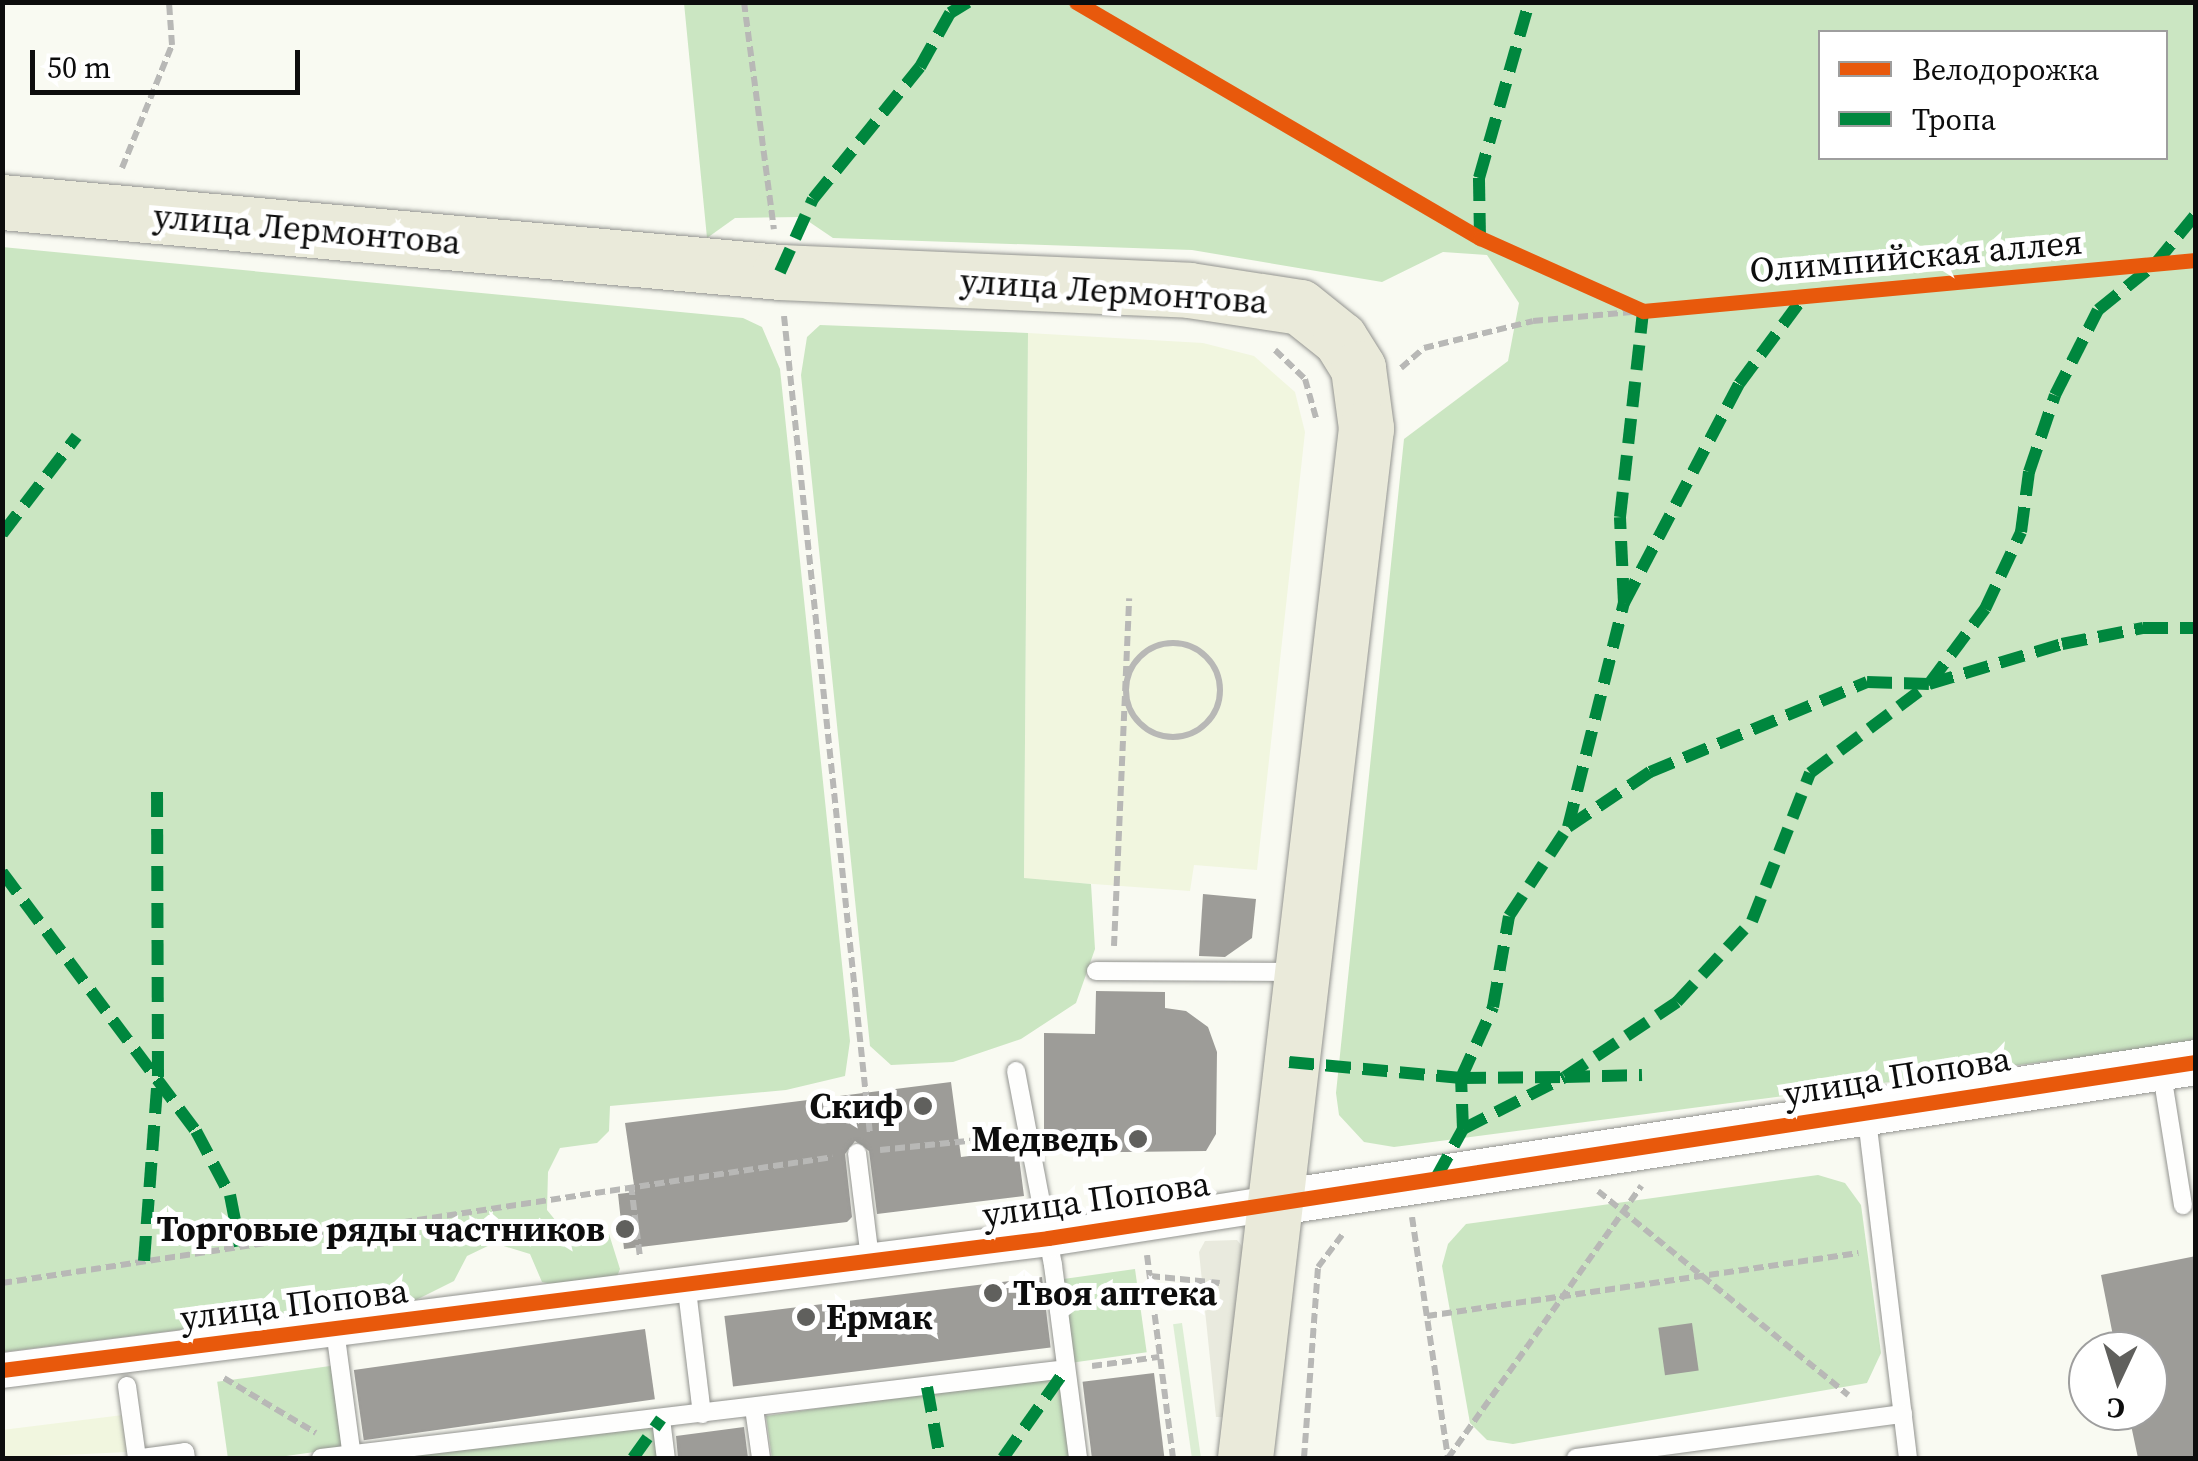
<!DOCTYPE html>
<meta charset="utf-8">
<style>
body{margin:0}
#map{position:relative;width:2198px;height:1461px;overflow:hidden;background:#f9faf2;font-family:"Source Serif 4",serif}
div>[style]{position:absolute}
.farmland>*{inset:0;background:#f1f6df}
.green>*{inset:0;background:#dceed4;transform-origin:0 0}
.forest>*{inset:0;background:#cbe6c2;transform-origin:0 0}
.plaza>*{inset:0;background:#e9eade}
.building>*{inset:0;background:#9d9c98;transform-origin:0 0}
.path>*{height:6px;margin-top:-3px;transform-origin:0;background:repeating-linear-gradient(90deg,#b8b8b6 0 10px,transparent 0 15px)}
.path>.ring{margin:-3px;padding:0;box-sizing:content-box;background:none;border:6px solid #b8b8b6;border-radius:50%}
.roads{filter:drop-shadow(0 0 2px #939490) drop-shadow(0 0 2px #939490)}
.service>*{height:18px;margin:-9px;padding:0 9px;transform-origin:9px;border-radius:9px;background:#fefefd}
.minor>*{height:35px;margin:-17.5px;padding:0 17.5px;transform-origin:17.5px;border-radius:17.5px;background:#fefefd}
.tertiary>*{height:45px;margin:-22.5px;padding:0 22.5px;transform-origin:22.5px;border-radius:22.5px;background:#fefefd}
.primary>*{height:55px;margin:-27.5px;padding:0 27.5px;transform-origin:27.5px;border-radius:27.5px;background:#eaeada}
.quiet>*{height:12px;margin-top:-6px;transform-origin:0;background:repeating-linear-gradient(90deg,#00873e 0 25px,transparent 0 37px)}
.cycleway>*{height:15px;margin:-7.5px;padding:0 7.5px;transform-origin:7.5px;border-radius:7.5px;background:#e8590c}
.dots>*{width:28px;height:28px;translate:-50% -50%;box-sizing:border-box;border:5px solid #fff;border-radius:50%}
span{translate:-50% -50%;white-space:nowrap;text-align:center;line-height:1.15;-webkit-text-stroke:10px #fff;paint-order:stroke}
.street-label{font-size:35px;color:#0d0d0d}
.poi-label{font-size:35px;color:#0d0d0d;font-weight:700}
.right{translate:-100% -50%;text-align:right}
.left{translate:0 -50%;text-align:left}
.frame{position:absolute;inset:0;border:5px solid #0d0d0d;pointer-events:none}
.legend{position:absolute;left:1818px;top:30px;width:350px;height:130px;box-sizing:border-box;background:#fff;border:2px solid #9e9e9e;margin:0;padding:12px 18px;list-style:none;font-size:30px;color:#0d0d0d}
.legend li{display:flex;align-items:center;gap:20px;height:50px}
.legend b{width:50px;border:2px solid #9e9e9e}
.north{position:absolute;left:2068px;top:1331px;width:100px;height:100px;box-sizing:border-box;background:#fff;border:2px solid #9e9e9e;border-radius:50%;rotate:184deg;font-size:28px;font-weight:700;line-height:40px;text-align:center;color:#0d0d0d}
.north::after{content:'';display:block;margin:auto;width:35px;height:45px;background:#60605d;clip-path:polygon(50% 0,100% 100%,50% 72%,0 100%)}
.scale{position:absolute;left:30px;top:50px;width:270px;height:45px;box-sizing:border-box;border:5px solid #0d0d0d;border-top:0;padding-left:12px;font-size:30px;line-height:35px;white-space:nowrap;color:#0d0d0d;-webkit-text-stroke:8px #fff;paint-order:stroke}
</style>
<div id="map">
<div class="farmland">
<i style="clip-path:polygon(1028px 333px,1203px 343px,1254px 356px,1295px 392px,1305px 432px,1257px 870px,1194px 865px,1190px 891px,1024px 879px)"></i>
<i style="clip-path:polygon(123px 1415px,127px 1452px,3px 1458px,2px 1430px)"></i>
</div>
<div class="green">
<i style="left:1182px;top:1323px;width:136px;height:9px;rotate:82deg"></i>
</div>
<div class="forest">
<i style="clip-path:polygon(evenodd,684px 3px,2195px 3px,2195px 1042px,1394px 1147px,1364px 1142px,1339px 1115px,1336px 1093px,1404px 439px,1508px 361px,1519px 303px,1487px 255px,1443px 252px,1382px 282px,1192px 250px,833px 238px,802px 217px,735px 218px,707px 238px,684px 3px,1820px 32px,2166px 32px,2166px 158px,1820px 158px,1820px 32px)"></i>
<i style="clip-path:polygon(2px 247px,743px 318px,762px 327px,780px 369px,850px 1041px,845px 1076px,786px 1090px,610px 1106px,609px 1131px,597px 1143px,560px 1148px,548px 1172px,547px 1210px,565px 1232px,609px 1234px,620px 1269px,615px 1281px,570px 1287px,542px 1282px,530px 1254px,494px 1243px,467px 1256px,454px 1281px,416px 1300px,3px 1352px)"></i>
<i style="clip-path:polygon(820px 325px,1028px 333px,1024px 878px,1091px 884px,1095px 949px,1076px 1003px,1021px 1039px,953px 1062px,891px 1065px,870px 1046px,801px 375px,807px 337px)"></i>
<i style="clip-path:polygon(1818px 1175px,1845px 1183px,1861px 1205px,1881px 1353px,1867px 1383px,1513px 1444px,1487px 1440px,1470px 1423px,1442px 1266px,1448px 1244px,1466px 1224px)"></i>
<i style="left:1135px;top:1269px;width:84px;height:74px;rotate:82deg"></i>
<i style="left:337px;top:1365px;width:83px;height:121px;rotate:82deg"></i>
<i style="clip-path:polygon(1060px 1373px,1071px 1458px,772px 1458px,766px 1416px)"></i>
<i style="clip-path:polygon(654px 1424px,658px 1458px,396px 1458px)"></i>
</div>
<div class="plaza">
<i style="clip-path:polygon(1237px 1240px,1245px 1250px,1226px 1417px,1216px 1417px,1199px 1252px,1205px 1241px)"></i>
</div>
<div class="building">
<i style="clip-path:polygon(1203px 894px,1256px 899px,1252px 938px,1225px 957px,1199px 956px)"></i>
<i style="clip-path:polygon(1096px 991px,1165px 992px,1165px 1008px,1186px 1011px,1208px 1027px,1217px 1052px,1216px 1134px,1206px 1151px,1044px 1153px,1044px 1033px,1095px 1034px)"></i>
<i style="clip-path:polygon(951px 1082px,961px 1157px,1018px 1150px,1024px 1196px,877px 1214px,869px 1151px,855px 1141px,845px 1154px,852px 1217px,847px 1222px,624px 1249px,618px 1194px,635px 1192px,625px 1123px)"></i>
<i style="clip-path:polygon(2196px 1256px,2196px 1458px,2138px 1458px,2128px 1411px,2148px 1411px,2148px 1351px,2116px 1351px,2101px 1275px)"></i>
<i style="left:1042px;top:1277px;width:71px;height:320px;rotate:83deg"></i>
<i style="left:1692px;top:1323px;width:48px;height:34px;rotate:82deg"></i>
<i style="left:645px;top:1329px;width:71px;height:294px;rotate:82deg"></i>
<i style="left:1154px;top:1373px;width:86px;height:72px;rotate:83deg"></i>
<i style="clip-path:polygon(744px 1427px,748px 1458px,678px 1458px,676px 1436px)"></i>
</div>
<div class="path">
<i style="left:744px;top:2px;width:229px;rotate:82.5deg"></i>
<i style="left:122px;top:168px;width:133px;rotate:-67.9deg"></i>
<i style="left:172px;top:45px;width:43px;rotate:-94deg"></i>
<i style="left:784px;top:316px;width:823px;rotate:84deg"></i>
<i style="left:1275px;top:350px;width:42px;rotate:44deg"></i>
<i style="left:1305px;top:379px;width:41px;rotate:74.2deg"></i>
<i style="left:1401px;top:368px;width:30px;rotate:-41deg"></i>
<i style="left:1424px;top:348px;width:112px;rotate:-13.9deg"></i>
<i style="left:1533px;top:321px;width:110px;rotate:-5.2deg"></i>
<i class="ring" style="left:1126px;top:643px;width:88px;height:88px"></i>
<i style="left:1114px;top:946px;width:348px;rotate:-87.5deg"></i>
<i style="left:880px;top:1150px;width:127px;rotate:-5.9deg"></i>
<i style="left:631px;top:1185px;width:73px;rotate:82.9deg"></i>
<i style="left:1598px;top:1191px;width:323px;rotate:39.2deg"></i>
<i style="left:1412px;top:1217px;width:243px;rotate:81.5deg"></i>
<i style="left:1147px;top:1255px;width:205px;rotate:82.7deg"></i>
<i style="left:1150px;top:1276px;width:70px;rotate:5.7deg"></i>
<i style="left:2px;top:1283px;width:840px;rotate:-8.62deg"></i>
<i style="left:1427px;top:1316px;width:436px;rotate:-8.3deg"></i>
<i style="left:1092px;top:1366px;width:68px;rotate:-7.7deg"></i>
<i style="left:224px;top:1378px;width:107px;rotate:30.9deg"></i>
<i style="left:1304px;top:1458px;width:192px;rotate:-85.8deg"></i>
<i style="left:1318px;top:1267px;width:40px;rotate:-53deg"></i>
<i style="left:1448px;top:1458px;width:334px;rotate:-54.6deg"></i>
</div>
<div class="roads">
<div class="service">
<i style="left:1096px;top:971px;width:198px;rotate:0.3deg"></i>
<i style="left:2161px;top:1068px;width:139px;rotate:80.9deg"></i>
<i style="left:1016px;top:1071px;width:197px;rotate:79.2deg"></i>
<i style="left:1053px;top:1265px;width:195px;rotate:82.6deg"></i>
<i style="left:1866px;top:1111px;width:350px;rotate:83.1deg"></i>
<i style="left:857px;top:1153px;width:107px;rotate:83deg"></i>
<i style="left:686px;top:1282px;width:133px;rotate:83.1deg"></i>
<i style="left:335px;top:1330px;width:129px;rotate:82.4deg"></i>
<i style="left:127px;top:1386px;width:73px;rotate:82.1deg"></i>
<i style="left:754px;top:1408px;width:50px;rotate:82deg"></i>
<i style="left:661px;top:1419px;width:39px;rotate:83deg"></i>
<i style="left:142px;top:1458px;width:43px;rotate:-7.9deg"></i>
<i style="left:185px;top:1452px;width:6px;rotate:81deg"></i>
<i style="left:321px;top:1458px;width:750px;rotate:-6.81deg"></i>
<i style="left:1576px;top:1458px;width:330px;rotate:-7.7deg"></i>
</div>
<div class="minor">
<i style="left:2px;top:1370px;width:1054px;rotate:-7.19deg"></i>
<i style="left:1048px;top:1238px;width:226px;rotate:-8.9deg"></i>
</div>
<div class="tertiary">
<i style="left:1271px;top:1203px;width:936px;rotate:-8.67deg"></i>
</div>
<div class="primary">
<i style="left:2px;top:202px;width:781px;rotate:5.14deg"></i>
<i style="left:780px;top:272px;width:409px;rotate:2.5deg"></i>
<i style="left:1189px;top:290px;width:112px;rotate:8.7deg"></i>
<i style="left:1300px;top:307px;width:51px;rotate:38.7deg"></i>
<i style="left:1340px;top:339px;width:34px;rotate:58deg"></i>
<i style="left:1358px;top:368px;width:61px;rotate:82.4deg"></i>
<i style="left:1366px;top:428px;width:1037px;rotate:96.7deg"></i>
</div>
</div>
<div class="quiet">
<i style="left:1480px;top:238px;width:60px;rotate:-91deg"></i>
<i style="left:1479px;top:178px;width:183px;rotate:-74.1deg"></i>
<i style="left:780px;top:272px;width:80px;rotate:-65.7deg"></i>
<i style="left:813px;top:199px;width:170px;rotate:-51deg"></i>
<i style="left:920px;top:67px;width:62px;rotate:-60.9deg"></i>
<i style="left:950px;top:13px;width:21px;rotate:-31deg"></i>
<i style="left:2px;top:534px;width:123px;rotate:-52.6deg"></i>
<i style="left:1624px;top:603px;width:247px;rotate:-62.3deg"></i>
<i style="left:1739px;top:384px;width:109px;rotate:-53.5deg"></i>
<i style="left:1568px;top:827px;width:99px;rotate:-33.9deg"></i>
<i style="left:1650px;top:772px;width:235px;rotate:-22.5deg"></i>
<i style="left:1867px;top:682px;width:62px;rotate:1.8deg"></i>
<i style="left:1929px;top:684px;width:139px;rotate:-16.7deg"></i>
<i style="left:2062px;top:644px;width:83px;rotate:-11.2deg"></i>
<i style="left:2143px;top:628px;width:53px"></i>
<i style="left:2px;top:872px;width:324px;rotate:53.2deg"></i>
<i style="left:196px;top:1131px;width:72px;rotate:62deg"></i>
<i style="left:230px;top:1195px;width:52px;rotate:78.9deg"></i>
<i style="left:1289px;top:1062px;width:173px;rotate:5.3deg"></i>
<i style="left:1461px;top:1078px;width:104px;rotate:-0.6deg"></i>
<i style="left:1565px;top:1077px;width:135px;rotate:-33.8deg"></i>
<i style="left:1677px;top:1002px;width:110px;rotate:-47.2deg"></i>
<i style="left:1752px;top:921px;width:159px;rotate:-68.6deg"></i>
<i style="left:1810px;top:773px;width:149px;rotate:-36.8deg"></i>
<i style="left:1929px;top:684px;width:94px;rotate:-53.3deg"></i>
<i style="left:1985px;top:609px;width:85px;rotate:-64.9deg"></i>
<i style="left:2021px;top:532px;width:61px;rotate:-82.4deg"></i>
<i style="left:2029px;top:472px;width:81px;rotate:-71.3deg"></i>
<i style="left:2055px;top:395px;width:95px;rotate:-63.2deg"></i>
<i style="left:2098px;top:310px;width:73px;rotate:-38.9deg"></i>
<i style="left:2155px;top:264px;width:65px;rotate:-50.6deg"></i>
<i style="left:1463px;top:1129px;width:114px;rotate:-27deg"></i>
<i style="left:1565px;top:1077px;width:77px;rotate:-1.5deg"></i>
<i style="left:1436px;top:1178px;width:56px;rotate:-61.1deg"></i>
<i style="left:1463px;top:1129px;width:51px;rotate:-92.2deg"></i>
<i style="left:1461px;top:1078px;width:78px;rotate:-65.7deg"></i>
<i style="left:1493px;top:1007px;width:92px;rotate:-80deg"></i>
<i style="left:1509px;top:916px;width:107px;rotate:-56.5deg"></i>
<i style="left:1568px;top:827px;width:231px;rotate:-76deg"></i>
<i style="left:1624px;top:603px;width:86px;rotate:-92.7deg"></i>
<i style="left:1620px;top:517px;width:207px;rotate:-83.6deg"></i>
<i style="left:144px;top:1261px;width:186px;rotate:-85.7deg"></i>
<i style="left:158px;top:1076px;width:293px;rotate:-90.2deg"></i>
<i style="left:927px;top:1387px;width:72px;rotate:79.6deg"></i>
<i style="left:633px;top:1458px;width:48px;rotate:-54.3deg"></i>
<i style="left:1003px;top:1458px;width:109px;rotate:-54.7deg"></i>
</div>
<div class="cycleway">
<i style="left:1076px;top:2px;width:468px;rotate:30.3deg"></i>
<i style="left:1480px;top:238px;width:179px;rotate:24.1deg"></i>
<i style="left:1643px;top:311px;width:555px;rotate:-5.27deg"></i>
<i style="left:2px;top:1370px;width:1054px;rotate:-7.19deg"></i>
<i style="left:1048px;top:1238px;width:1161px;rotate:-8.72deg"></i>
</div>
<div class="dots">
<i style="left:923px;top:1106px;background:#60605d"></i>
<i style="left:1138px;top:1139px;background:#60605d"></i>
<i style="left:625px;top:1229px;background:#60605d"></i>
<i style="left:993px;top:1293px;background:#60605d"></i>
<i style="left:806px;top:1317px;background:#60605d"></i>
</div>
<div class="street-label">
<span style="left:307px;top:229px;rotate:5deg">улица Лермонтова</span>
<span style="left:1916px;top:256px;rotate:-5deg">Олимпийская аллея</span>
<span style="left:1114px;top:291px;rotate:4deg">улица Лермонтова</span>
<span style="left:1897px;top:1076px;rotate:-9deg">улица Попова</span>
<span style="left:1096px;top:1199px;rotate:-8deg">улица Попова</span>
<span style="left:294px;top:1304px;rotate:-7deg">улица Попова</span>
</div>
<div class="poi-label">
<span class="right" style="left:903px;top:1106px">Скиф</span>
<span class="right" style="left:1118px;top:1139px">Медведь</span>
<span class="right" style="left:605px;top:1229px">Торговые ряды частников</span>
<span class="left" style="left:1013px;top:1293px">Твоя аптека</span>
<span class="left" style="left:826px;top:1317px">Ермак</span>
</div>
<div class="frame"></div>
<ul class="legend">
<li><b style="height:12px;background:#e8590c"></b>Велодорожка</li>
<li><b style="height:12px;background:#00873e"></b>Тропа</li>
</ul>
<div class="north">С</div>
<div class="scale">50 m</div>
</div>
